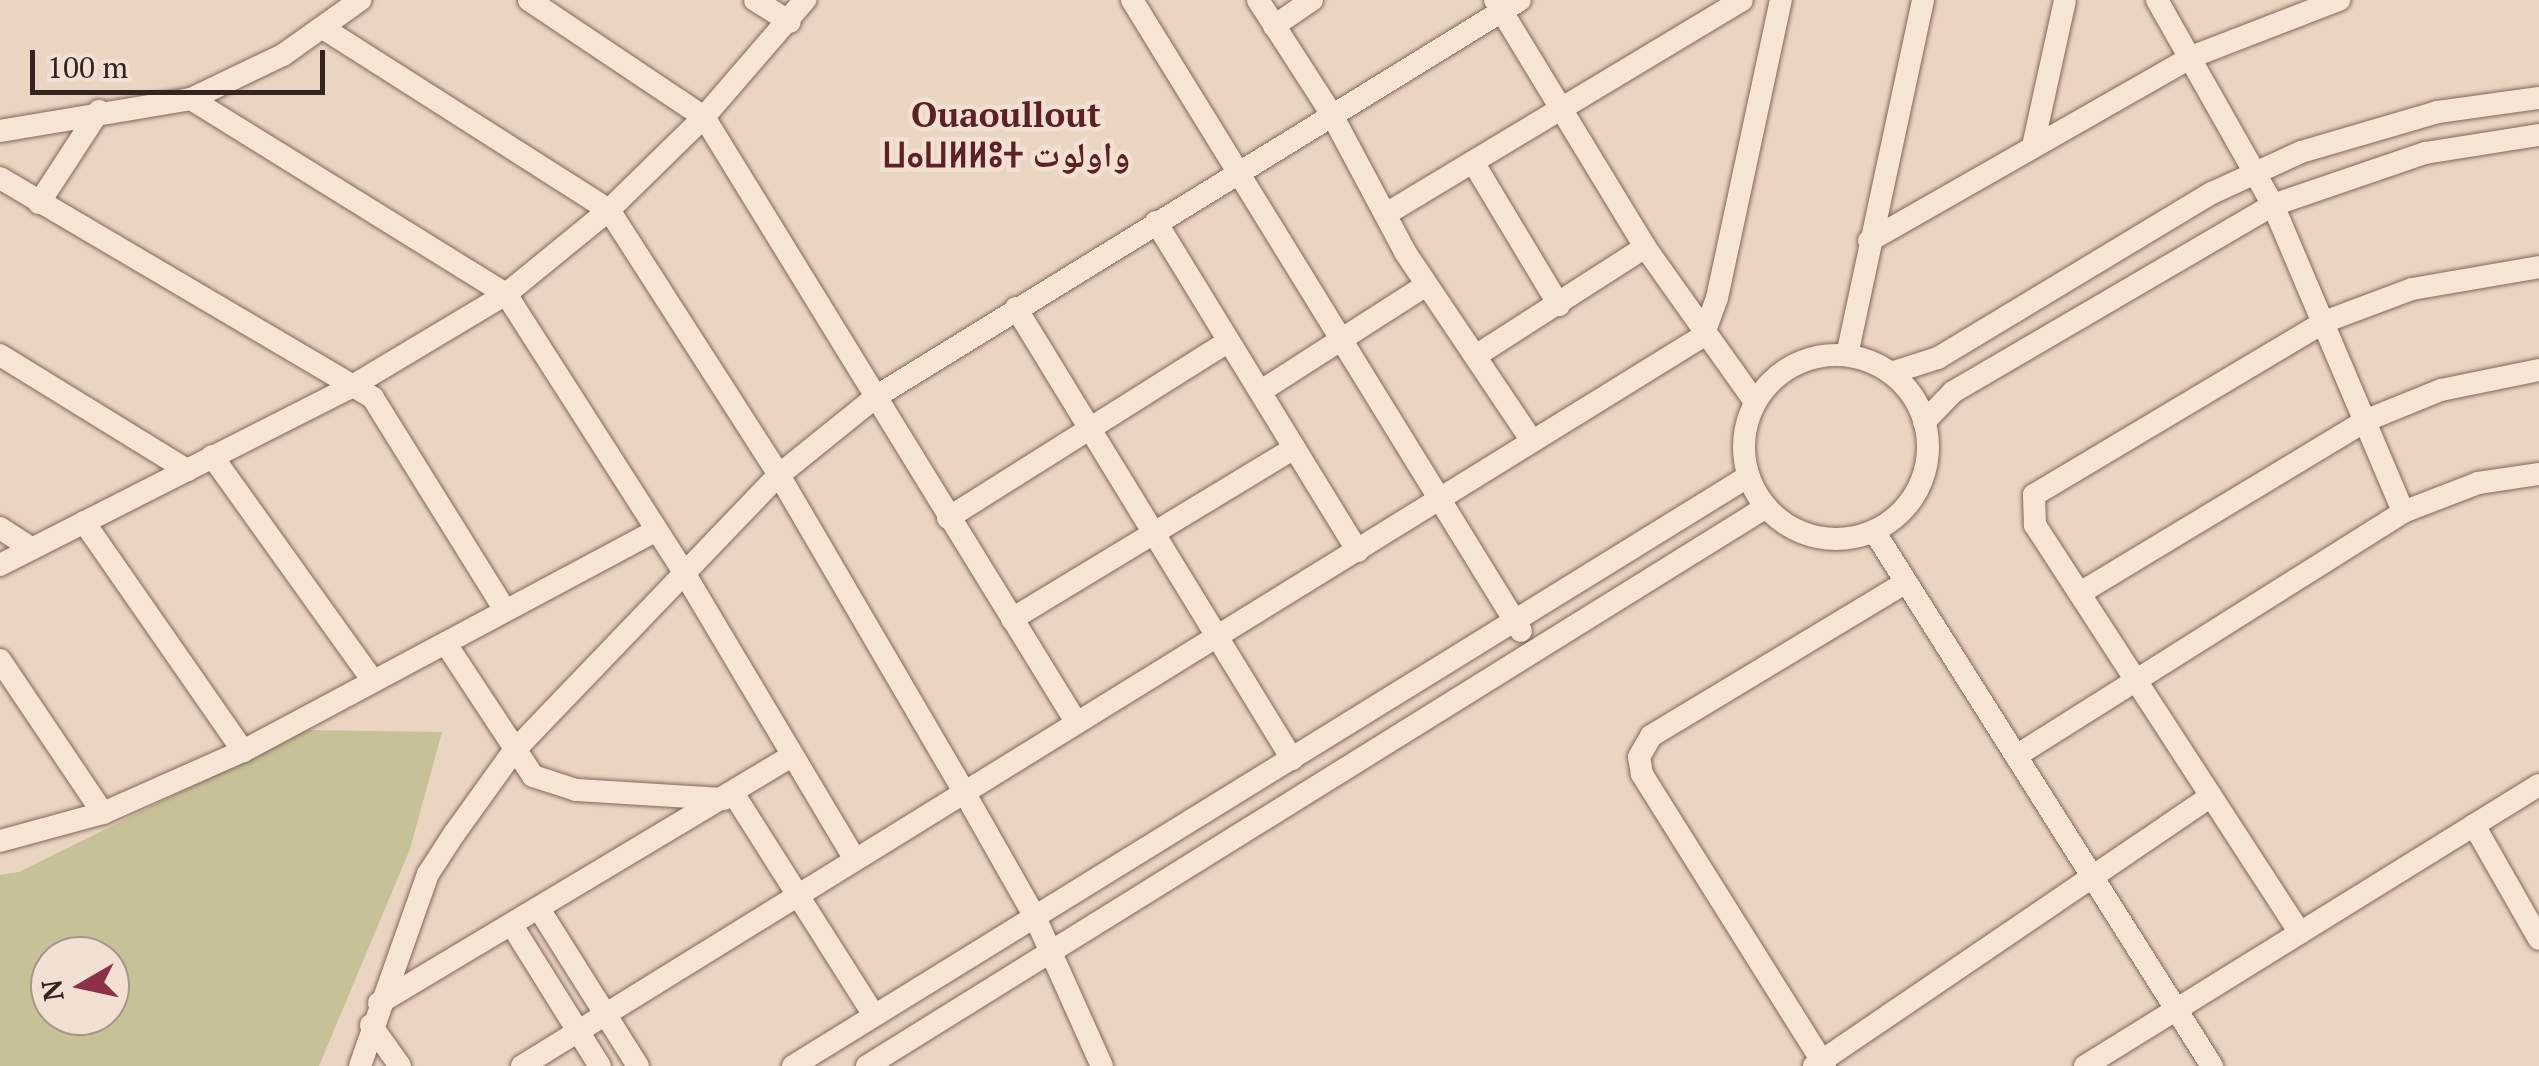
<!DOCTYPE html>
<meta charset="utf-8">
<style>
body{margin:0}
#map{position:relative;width:2539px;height:1066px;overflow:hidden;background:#ead5c3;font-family:"PT Serif","Noto Naskh Arabic","Noto Sans Tifinagh",serif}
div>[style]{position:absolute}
.green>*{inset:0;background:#c7c198}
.roads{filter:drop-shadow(0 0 2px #83665b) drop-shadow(0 0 2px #83665b)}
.minor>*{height:22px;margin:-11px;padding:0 11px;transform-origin:11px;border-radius:11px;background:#f6e4d5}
.minor>.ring{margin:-11px;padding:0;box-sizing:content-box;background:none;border:22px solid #f6e4d5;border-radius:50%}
span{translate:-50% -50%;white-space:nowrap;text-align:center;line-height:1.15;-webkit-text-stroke:9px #f2e1d2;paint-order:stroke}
.quarter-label{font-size:35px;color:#5d2124;font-weight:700}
.north{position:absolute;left:30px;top:936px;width:100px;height:100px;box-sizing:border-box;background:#f2e1d2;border:2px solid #a6958a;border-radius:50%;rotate:261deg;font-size:28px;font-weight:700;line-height:40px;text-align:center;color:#34231e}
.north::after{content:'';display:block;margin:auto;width:35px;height:45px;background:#8d3048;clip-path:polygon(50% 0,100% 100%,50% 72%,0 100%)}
.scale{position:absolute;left:30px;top:50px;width:295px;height:45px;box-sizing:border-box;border:5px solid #34231e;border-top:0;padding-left:12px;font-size:30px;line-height:35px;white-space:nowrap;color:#34231e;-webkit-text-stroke:8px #f2e1d2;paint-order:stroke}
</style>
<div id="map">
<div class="green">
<i style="clip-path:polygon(evenodd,306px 730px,442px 732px,410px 849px,319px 1066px,0 1066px,0 875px,19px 872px,306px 730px,50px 956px,110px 956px,110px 1016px,50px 1016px,50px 956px)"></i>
</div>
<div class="roads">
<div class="minor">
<i style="left:529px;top:0;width:211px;rotate:33.8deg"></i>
<i style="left:704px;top:117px;width:710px;rotate:58.41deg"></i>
<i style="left:755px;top:0;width:41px;rotate:32.2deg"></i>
<i style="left:1132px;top:0;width:741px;rotate:58.35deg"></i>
<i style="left:1258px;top:0;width:137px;rotate:57.2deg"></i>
<i style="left:1332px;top:115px;width:155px;rotate:61.9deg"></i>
<i style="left:1405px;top:252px;width:228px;rotate:56.1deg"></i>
<i style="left:1495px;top:0;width:289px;rotate:58.7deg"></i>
<i style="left:1645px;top:247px;width:190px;rotate:54.6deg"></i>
<i style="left:2157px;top:0;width:236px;rotate:60.5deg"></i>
<i style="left:2273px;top:205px;width:333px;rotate:67deg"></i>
<i style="left:1274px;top:26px;width:46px;rotate:-34.4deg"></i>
<i style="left:323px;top:28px;width:339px;rotate:32.5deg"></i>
<i style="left:609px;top:210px;width:315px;rotate:57.3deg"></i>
<i style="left:779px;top:475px;width:367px;rotate:59.7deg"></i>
<i style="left:964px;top:792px;width:144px;rotate:60.4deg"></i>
<i style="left:1035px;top:917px;width:163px;rotate:65.8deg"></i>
<i style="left:191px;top:99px;width:370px;rotate:31.8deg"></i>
<i style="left:506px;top:294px;width:329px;rotate:57.4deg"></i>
<i style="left:683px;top:571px;width:334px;rotate:59.2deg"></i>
<i style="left:0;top:131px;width:194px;rotate:-9.5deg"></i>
<i style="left:191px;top:99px;width:102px;rotate:-25.6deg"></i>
<i style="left:283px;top:55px;width:95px;rotate:-35.5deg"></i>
<i style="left:2033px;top:146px;width:149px;rotate:-77.6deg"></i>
<i style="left:1473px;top:162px;width:167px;rotate:59deg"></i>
<i style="left:0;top:178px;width:433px;rotate:30.5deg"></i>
<i style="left:373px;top:398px;width:250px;rotate:58.1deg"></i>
<i style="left:39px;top:203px;width:110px;rotate:-56.9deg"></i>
<i style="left:1386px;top:214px;width:415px;rotate:-31deg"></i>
<i style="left:1156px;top:222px;width:386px;rotate:58.5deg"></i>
<i style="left:1869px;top:241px;width:371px;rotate:-29.7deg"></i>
<i style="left:2191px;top:57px;width:159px;rotate:-21.1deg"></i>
<i style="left:1016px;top:308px;width:529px;rotate:58.53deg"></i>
<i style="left:0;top:355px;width:220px;rotate:31.6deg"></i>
<i style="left:1477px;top:355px;width:200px;rotate:-32.7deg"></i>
<i style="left:1847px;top:355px;width:363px;rotate:-77.9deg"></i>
<i class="ring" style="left:1744px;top:355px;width:162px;height:162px"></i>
<i style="left:1891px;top:373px;width:49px;rotate:-17.7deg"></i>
<i style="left:1938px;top:358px;width:320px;rotate:-31.1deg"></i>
<i style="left:2212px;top:193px;width:98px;rotate:-24.7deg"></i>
<i style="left:2301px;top:152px;width:143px;rotate:-16.3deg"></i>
<i style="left:2438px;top:112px;width:102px;rotate:-7.9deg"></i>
<i style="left:1261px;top:391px;width:196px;rotate:-32.7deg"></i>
<i style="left:1924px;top:422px;width:42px;rotate:-46deg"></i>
<i style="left:1953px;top:392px;width:371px;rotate:-30.3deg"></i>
<i style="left:2273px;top:205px;width:161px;rotate:-18.9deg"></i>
<i style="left:2425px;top:153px;width:115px;rotate:-9deg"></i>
<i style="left:212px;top:456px;width:277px;rotate:54.4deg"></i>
<i style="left:948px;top:518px;width:331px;rotate:-32.2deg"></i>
<i style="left:84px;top:522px;width:279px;rotate:55.2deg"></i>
<i style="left:0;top:528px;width:38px;rotate:33deg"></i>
<i style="left:1874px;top:531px;width:633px;rotate:57.72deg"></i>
<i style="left:0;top:565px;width:391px;rotate:-26.9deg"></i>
<i style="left:349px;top:388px;width:183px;rotate:-30.9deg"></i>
<i style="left:506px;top:294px;width:133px;rotate:-39.2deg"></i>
<i style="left:609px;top:210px;width:133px;rotate:-44.4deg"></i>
<i style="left:704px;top:117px;width:155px;rotate:-49.2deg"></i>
<i style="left:2080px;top:593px;width:335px;rotate:-31.1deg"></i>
<i style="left:2367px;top:420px;width:80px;rotate:-22.1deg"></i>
<i style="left:2441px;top:390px;width:100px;rotate:-11.5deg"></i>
<i style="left:1012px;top:619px;width:330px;rotate:-31.2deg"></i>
<i style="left:446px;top:644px;width:158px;rotate:56.6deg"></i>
<i style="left:533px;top:776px;width:45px;rotate:18deg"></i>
<i style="left:576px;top:790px;width:148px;rotate:3.5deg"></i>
<i style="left:0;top:660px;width:184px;rotate:56.1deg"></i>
<i style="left:2016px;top:756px;width:457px;rotate:-32.2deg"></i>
<i style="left:2403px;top:512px;width:80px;rotate:-21.1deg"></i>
<i style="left:2478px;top:483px;width:62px;rotate:-8.4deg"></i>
<i style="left:733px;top:793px;width:263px;rotate:57.6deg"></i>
<i style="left:2474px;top:825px;width:131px;rotate:60.3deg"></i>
<i style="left:0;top:841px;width:107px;rotate:-15.2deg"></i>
<i style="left:103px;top:813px;width:153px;rotate:-23.9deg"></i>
<i style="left:243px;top:751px;width:467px;rotate:-28.1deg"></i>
<i style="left:541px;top:912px;width:182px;rotate:57.8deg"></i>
<i style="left:513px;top:927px;width:164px;rotate:58deg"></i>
<i style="left:2300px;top:933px;width:487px;rotate:-123deg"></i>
<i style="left:2035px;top:525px;width:30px;rotate:-92deg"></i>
<i style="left:2034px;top:495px;width:338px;rotate:-30.8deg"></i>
<i style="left:2324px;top:322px;width:94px;rotate:-20.6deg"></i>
<i style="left:2412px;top:289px;width:129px;rotate:-9.8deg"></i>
<i style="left:379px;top:1003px;width:481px;rotate:-30.9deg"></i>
<i style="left:371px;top:1025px;width:50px;rotate:54.7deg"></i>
<i style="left:360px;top:1066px;width:204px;rotate:-70.5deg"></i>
<i style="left:428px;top:874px;width:48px;rotate:-57deg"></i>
<i style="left:454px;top:834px;width:101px;rotate:-54.3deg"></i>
<i style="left:513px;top:752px;width:384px;rotate:-46.2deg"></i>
<i style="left:779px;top:475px;width:126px;rotate:-38.9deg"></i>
<i style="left:877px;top:396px;width:755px;rotate:-31.63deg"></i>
<i style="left:522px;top:1066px;width:1388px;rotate:-31.72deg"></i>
<i style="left:1703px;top:336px;width:40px;rotate:-69.8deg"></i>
<i style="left:1717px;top:298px;width:305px;rotate:-77.9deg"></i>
<i style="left:793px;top:1066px;width:1123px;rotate:-31.68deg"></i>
<i style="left:867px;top:1066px;width:1059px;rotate:-31.87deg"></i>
<i style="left:1814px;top:1066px;width:480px;rotate:-34.2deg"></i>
<i style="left:1825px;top:1066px;width:345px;rotate:-122.1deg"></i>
<i style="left:1642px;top:774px;width:17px;rotate:-100deg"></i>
<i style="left:1639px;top:757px;width:24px;rotate:-60deg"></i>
<i style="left:1651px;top:736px;width:298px;rotate:-31.1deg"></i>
<i style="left:2085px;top:1066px;width:534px;rotate:-31.76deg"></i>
</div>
</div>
<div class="quarter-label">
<span style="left:1006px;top:134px">Ouaoullout<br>ⵡⴰⵡⵍⵍⵓⵜ واولوت</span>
</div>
<div class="north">N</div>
<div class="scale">100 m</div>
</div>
